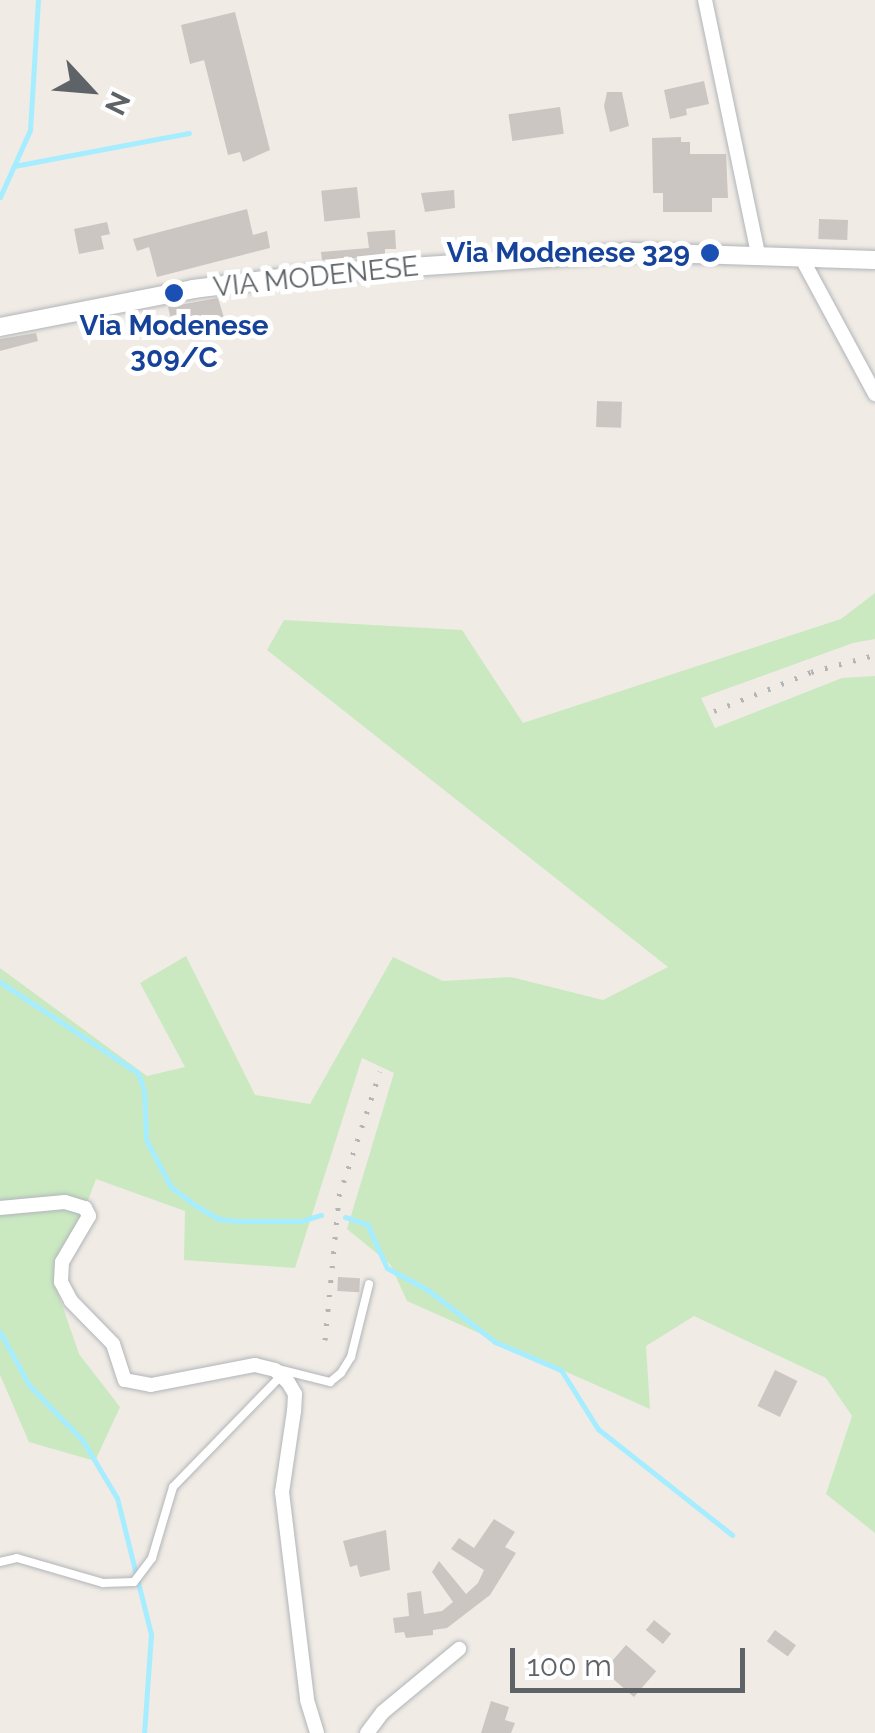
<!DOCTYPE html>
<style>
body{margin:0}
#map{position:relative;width:875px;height:1733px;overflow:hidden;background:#f0ebe5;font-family:Raleway,sans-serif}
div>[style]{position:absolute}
.green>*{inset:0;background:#cae9c1}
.stream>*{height:5px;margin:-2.5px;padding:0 2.5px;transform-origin:2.5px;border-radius:2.5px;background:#a6edff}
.building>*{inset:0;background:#cbc6c2;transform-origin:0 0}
.roads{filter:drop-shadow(0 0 2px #b1b5b9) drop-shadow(0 0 2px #b1b5b9)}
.service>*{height:8px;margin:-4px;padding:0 4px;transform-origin:4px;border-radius:4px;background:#fff}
.minor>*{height:14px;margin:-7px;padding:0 7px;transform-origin:7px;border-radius:7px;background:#fff}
.tertiary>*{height:18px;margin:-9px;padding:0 9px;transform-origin:9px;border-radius:9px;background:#fff}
.rail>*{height:5px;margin-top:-2.5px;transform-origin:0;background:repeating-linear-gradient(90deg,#b4b5b6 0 2.5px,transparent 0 14.5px)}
.dots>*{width:28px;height:28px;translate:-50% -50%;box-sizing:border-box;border:5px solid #fff;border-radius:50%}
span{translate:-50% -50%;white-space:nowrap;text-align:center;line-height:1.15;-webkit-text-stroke:10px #fff;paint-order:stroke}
.transit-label{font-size:28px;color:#164399;font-weight:700}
.right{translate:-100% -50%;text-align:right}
.street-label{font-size:28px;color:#5d6367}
.north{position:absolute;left:40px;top:40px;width:100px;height:100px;-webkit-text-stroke:8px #fff;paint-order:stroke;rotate:116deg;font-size:28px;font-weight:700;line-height:40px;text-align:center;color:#5d6367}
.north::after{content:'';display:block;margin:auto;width:35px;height:45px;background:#5d6367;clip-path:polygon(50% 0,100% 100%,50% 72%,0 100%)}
.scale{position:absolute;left:510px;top:1648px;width:235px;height:45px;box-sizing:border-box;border:5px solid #5d6367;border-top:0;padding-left:12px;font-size:30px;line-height:35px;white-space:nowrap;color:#5d6367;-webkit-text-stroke:8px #fff;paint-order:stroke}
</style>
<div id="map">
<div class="green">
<i style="clip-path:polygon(875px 593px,875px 639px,853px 643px,701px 698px,715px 728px,842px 678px,875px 676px,875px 1533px,826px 1494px,852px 1416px,826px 1378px,694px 1316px,646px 1346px,650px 1409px,407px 1301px,390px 1264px,347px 1229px,394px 1073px,362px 1058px,295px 1268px,184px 1260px,185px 1211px,96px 1179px,56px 1287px,79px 1354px,120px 1407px,95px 1461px,29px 1442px,0 1375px,0 968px,147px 1076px,185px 1067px,140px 983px,186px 956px,255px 1095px,310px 1104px,393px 957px,443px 981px,511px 977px,603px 1000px,668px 967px,267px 650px,284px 620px,462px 630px,523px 723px,841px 619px)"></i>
</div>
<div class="stream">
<i style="left:14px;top:166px;width:178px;rotate:-10.7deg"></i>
<i style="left:0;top:197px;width:73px;rotate:-65.9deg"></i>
<i style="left:30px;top:130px;width:130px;rotate:-86.5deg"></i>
<i style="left:0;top:982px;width:165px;rotate:33.4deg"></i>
<i style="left:138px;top:1073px;width:18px;rotate:71deg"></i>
<i style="left:144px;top:1090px;width:50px;rotate:87.7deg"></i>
<i style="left:146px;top:1140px;width:53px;rotate:62deg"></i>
<i style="left:171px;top:1187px;width:34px;rotate:37deg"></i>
<i style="left:198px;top:1207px;width:24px;rotate:30deg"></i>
<i style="left:219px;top:1219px;width:18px;rotate:6deg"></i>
<i style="left:237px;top:1221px;width:64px"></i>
<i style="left:301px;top:1221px;width:21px;rotate:-17deg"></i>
<i style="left:345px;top:1217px;width:23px;rotate:18deg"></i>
<i style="left:367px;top:1224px;width:48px;rotate:65.6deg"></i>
<i style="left:387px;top:1268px;width:47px;rotate:28.2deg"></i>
<i style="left:428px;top:1290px;width:85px;rotate:37.8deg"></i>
<i style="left:495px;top:1342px;width:72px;rotate:23deg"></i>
<i style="left:561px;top:1370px;width:70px;rotate:57.9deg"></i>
<i style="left:598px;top:1429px;width:171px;rotate:38.3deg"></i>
<i style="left:0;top:1332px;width:60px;rotate:61.3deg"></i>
<i style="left:29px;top:1385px;width:78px;rotate:46deg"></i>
<i style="left:83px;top:1441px;width:66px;rotate:59.2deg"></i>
<i style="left:117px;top:1498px;width:140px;rotate:76deg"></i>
<i style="left:151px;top:1634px;width:99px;rotate:94deg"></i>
</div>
<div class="building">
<i style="clip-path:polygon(235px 12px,270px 150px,243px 162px,240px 152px,228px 155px,204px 60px,190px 64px,181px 25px)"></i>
<i style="clip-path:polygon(704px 81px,709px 104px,686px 109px,687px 115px,670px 119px,664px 90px)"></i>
<i style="clip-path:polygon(607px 92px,622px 92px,629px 126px,610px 132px,604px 106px)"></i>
<i style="left:560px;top:107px;width:27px;height:52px;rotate:82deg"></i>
<i style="clip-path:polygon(681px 137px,681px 142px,690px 142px,690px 154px,726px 154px,728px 198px,712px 198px,712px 212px,663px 212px,663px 193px,653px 193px,652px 138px)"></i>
<i style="left:357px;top:187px;width:31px;height:36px;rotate:84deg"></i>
<i style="clip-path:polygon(454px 190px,455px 208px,425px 212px,421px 193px)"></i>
<i style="clip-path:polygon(247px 209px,253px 235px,267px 231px,270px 248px,157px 277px,149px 247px,137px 251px,133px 239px)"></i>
<i style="left:819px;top:219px;width:29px;height:20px;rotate:2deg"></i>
<i style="clip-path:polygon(107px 222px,110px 234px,101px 236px,104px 249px,79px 254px,74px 229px)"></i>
<i style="clip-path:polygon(395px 230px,396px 249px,385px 249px,385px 256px,322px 260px,321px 252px,369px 248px,367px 232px)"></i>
<i style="clip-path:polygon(218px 298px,229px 334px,207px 338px,202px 316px,172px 323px,168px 307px)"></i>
<i style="clip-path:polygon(36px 333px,38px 341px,0 351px,0 339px)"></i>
<i style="left:597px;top:401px;width:25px;height:26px;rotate:2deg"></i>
<i style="left:338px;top:1277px;width:22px;height:14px;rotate:3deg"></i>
<i style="left:775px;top:1370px;width:25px;height:40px;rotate:26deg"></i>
<i style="clip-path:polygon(494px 1519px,515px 1532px,505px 1547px,516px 1553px,490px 1595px,447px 1628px,433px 1630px,433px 1635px,406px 1638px,404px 1632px,395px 1633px,393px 1618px,409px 1616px,407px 1593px,421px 1591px,424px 1614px,442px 1611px,453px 1602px,432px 1572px,439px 1561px,466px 1594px,478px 1583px,484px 1570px,451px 1549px,459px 1538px,474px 1548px)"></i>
<i style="clip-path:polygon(386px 1530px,390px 1570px,360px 1577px,357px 1565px,350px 1567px,343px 1541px)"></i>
<i style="left:654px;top:1620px;width:22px;height:13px;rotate:39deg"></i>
<i style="left:775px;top:1630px;width:26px;height:14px;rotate:36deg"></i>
<i style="left:626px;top:1645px;width:40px;height:34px;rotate:41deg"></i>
<i style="clip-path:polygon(491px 1701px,509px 1707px,505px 1720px,515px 1723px,511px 1733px,481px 1733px)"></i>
</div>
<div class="roads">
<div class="service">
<i style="left:278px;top:1369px;width:54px;rotate:14deg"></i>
<i style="left:330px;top:1382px;width:14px;rotate:-39deg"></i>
<i style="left:341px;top:1373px;width:19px;rotate:-58deg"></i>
<i style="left:351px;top:1357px;width:75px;rotate:-76.1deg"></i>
<i style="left:0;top:1562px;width:17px;rotate:-13deg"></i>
<i style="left:17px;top:1558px;width:90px;rotate:16.2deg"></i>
<i style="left:103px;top:1583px;width:31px;rotate:-2deg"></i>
<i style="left:134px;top:1582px;width:30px;rotate:-53deg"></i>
<i style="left:152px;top:1558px;width:74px;rotate:-73.5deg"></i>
<i style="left:173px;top:1487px;width:155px;rotate:-45.8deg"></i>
</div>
<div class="minor">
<i style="left:705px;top:0;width:259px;rotate:78.2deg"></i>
<i style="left:801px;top:257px;width:156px;rotate:61.6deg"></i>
<i style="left:0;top:1208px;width:65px;rotate:-5.3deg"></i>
<i style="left:65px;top:1202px;width:21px;rotate:17deg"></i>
<i style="left:85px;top:1208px;width:9px;rotate:63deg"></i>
<i style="left:89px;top:1216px;width:53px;rotate:120.4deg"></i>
<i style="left:62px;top:1262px;width:20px;rotate:93deg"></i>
<i style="left:61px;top:1282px;width:21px;rotate:62deg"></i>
<i style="left:71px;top:1301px;width:60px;rotate:45.7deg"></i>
<i style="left:113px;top:1344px;width:38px;rotate:72deg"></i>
<i style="left:125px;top:1380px;width:26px;rotate:11deg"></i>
<i style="left:151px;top:1385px;width:106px;rotate:-10.9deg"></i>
<i style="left:255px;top:1365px;width:21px;rotate:14deg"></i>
<i style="left:275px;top:1370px;width:18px;rotate:43deg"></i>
<i style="left:288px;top:1382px;width:14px;rotate:60deg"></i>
<i style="left:295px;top:1394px;width:17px;rotate:93deg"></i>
<i style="left:294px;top:1411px;width:82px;rotate:98.4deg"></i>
<i style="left:282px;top:1492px;width:209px;rotate:83.1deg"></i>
<i style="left:307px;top:1700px;width:34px;rotate:73deg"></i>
<i style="left:367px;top:1733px;width:26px;rotate:-53deg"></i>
<i style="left:383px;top:1712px;width:99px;rotate:-39.7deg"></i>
</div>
<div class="tertiary">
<i style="left:0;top:327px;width:197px;rotate:-11.1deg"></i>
<i style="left:193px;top:289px;width:128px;rotate:-7.2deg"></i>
<i style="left:320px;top:273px;width:314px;rotate:-3.8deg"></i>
<i style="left:633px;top:252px;width:242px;rotate:1.9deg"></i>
</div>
</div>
<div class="rail">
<i style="left:714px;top:711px;width:105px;rotate:-21.9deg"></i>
<i style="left:811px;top:672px;width:66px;rotate:-14.9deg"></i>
<i style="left:325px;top:1340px;width:145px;rotate:-84.4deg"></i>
<i style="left:339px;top:1196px;width:131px;rotate:-71.7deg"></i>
</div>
<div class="dots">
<i style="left:710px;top:253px;background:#1a4fb4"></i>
<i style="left:174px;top:293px;background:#1a4fb4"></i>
</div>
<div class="transit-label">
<span class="right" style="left:690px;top:253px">Via Modenese 329</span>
<span style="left:174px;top:342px">Via Modenese<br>309/C</span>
</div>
<div class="street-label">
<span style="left:316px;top:277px;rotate:-6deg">VIA MODENESE</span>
</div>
<div class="north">N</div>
<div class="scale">100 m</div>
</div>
